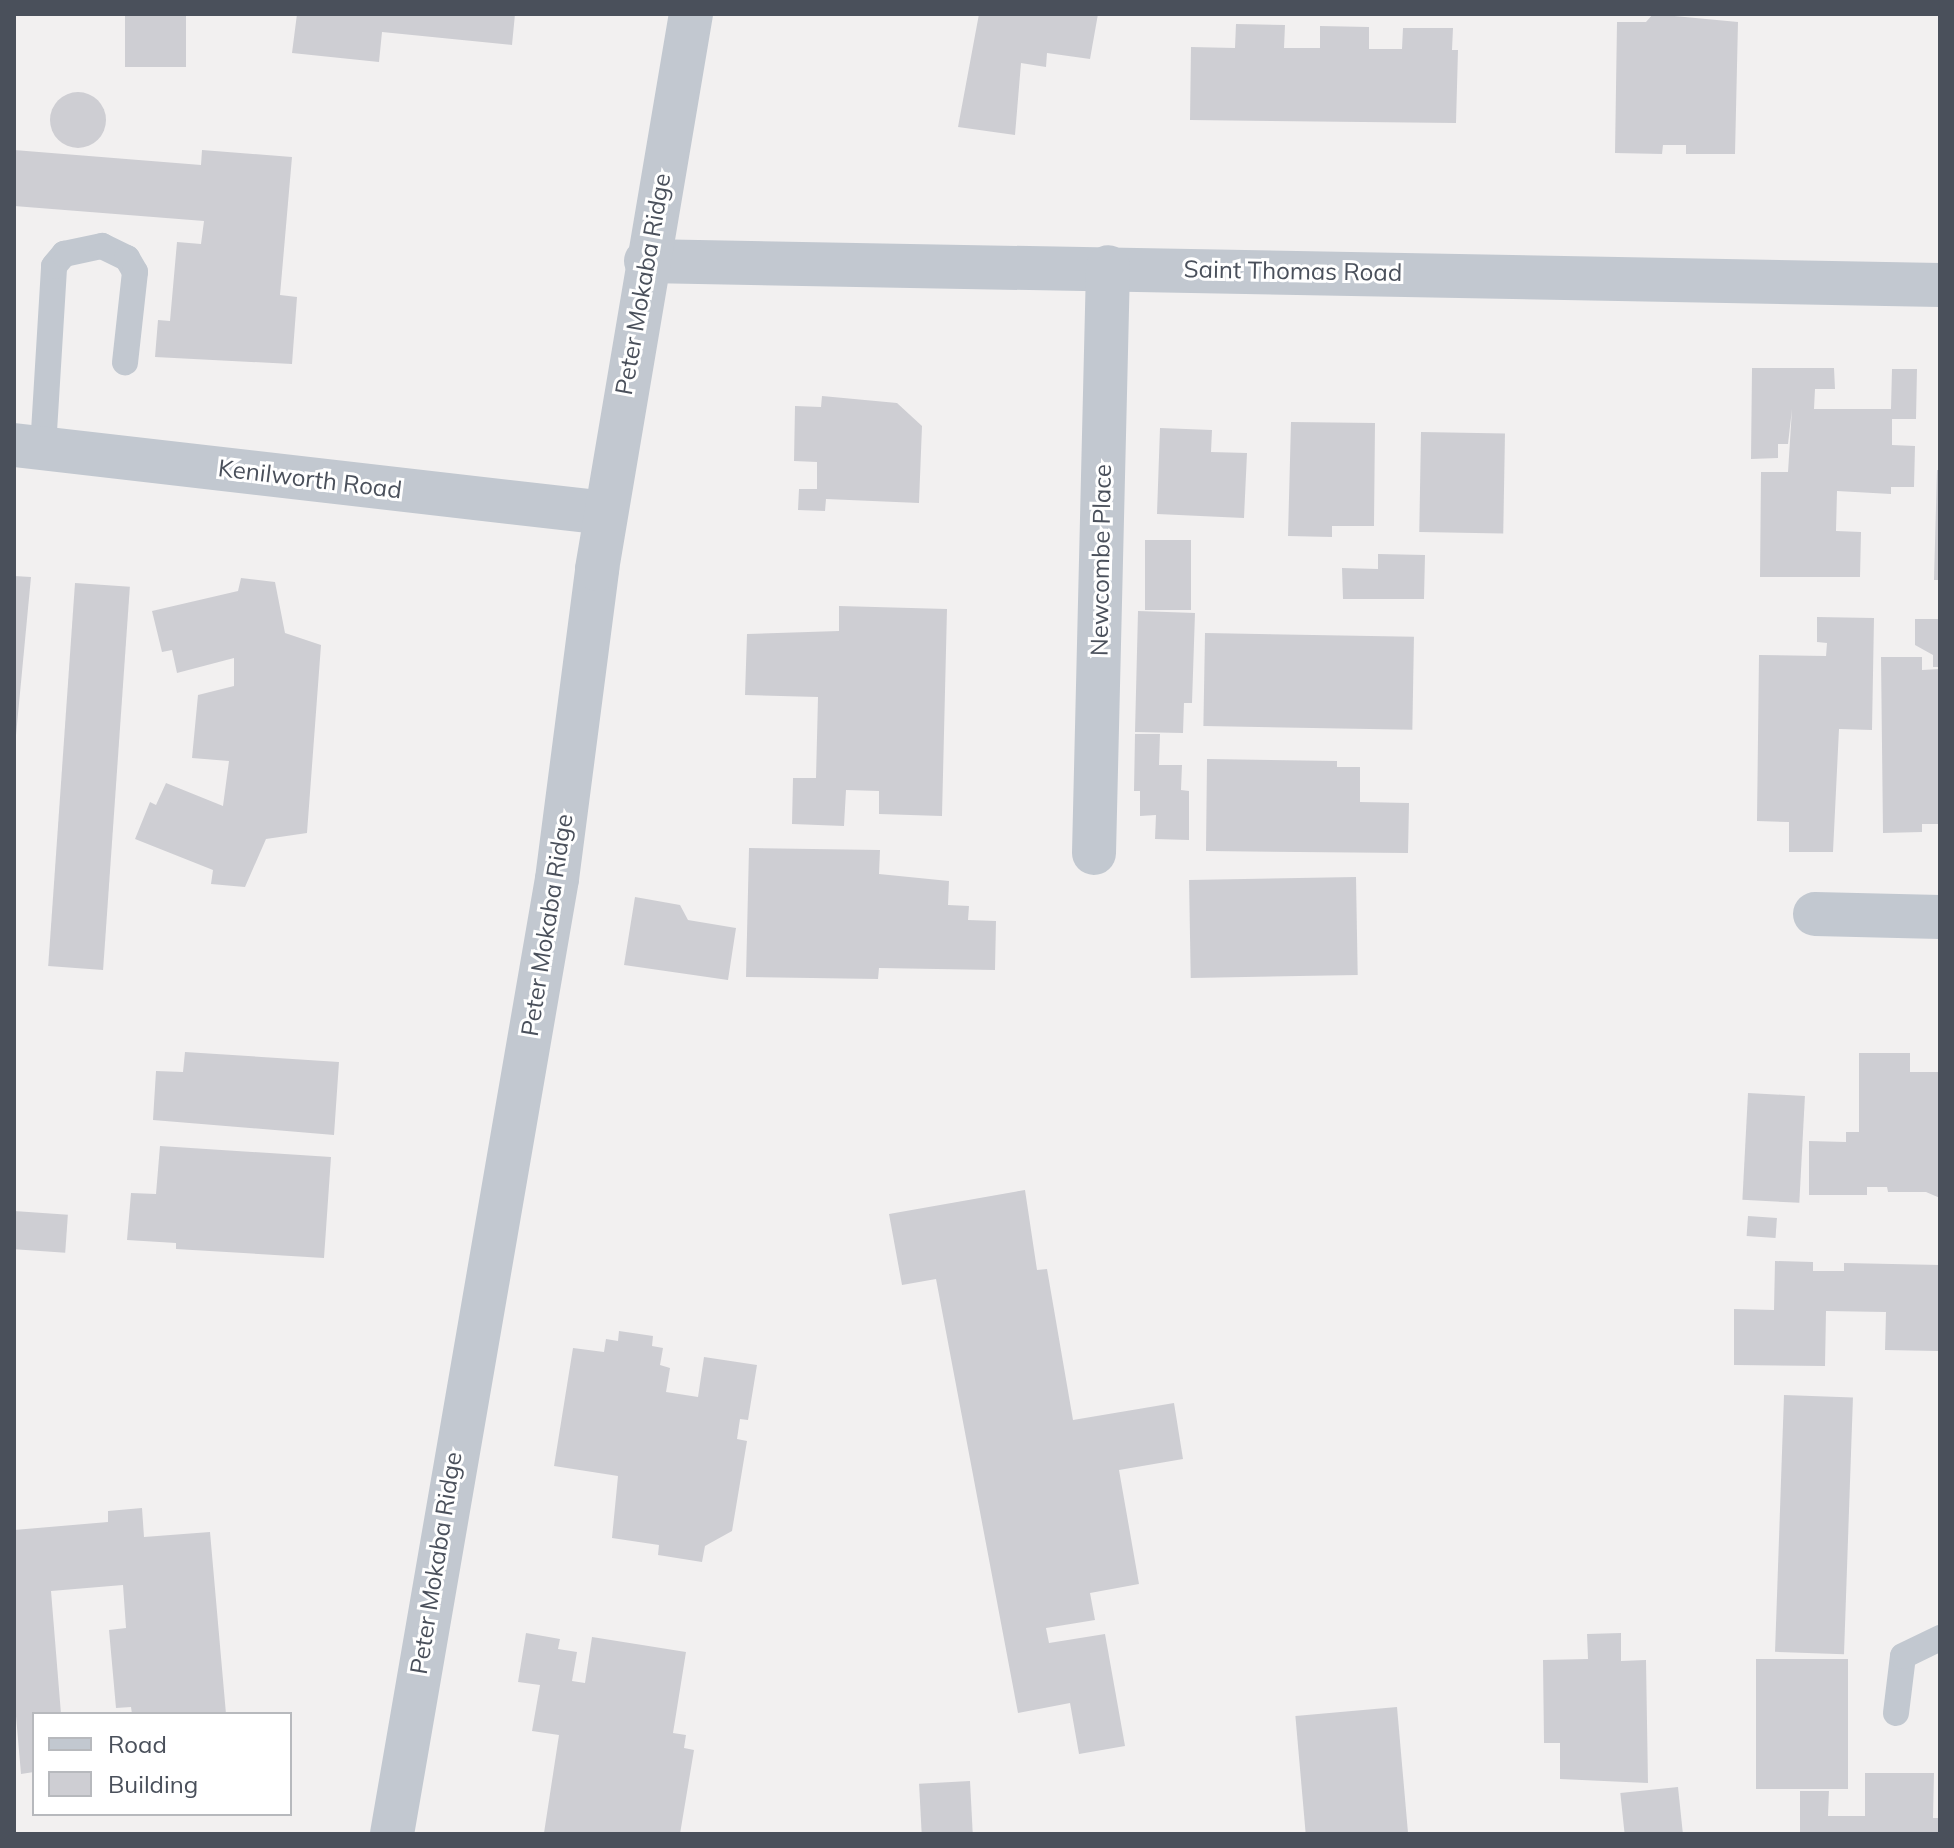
<!DOCTYPE html>
<style>
body{margin:0}
#map{position:relative;width:1954px;height:1848px;overflow:hidden;background:#f2f0f0;font-family:Mulish,sans-serif}
div>[style]{position:absolute}
.building>*{inset:0;background:#ceced3;transform-origin:0 0}
.round{border-radius:50%}
.service>*{height:26px;margin:-13px;padding:0 13px;transform-origin:13px;border-radius:13px;background:#c2c8d0}
.minor>*{height:44px;margin:-22px;padding:0 22px;transform-origin:22px;border-radius:22px;background:#c2c8d0}
.tertiary>*{height:44px;margin:-22px;padding:0 22px;transform-origin:22px;border-radius:22px;background:#c2c8d0}
span{translate:-50% -50%;white-space:nowrap;text-align:center;line-height:1.15;-webkit-text-stroke:6px #fff;paint-order:stroke}
.street-label{font-size:24px;color:#4a505b}
.frame{position:absolute;inset:0;border:16px solid #4a505b;pointer-events:none}
.legend{position:absolute;left:32px;top:1712px;width:260px;height:104px;box-sizing:border-box;background:#fff;border:2px solid #b7b9bd;margin:0;padding:10px 14px;list-style:none;font-size:24px;color:#4a505b}
.legend li{display:flex;align-items:center;gap:16px;height:40px}
.legend b{width:40px;border:2px solid #b7b9bd}
</style>
<div id="map">
<div class="building">
<i style="left:125px;top:14px;width:61px;height:53px"></i>
<i style="clip-path:polygon(297px 14px,515px 14px,512px 45px,382px 32px,379px 62px,292px 53px)"></i>
<i style="clip-path:polygon(979px 14px,1098px 14px,1090px 59px,1047px 53px,1046px 67px,1021px 63px,1015px 135px,958px 127px)"></i>
<i style="clip-path:polygon(1653px 14px,1738px 22px,1735px 154px,1686px 154px,1686px 145px,1663px 145px,1662px 154px,1615px 153px,1617px 22px,1646px 22px)"></i>
<i style="clip-path:polygon(1236px 24px,1285px 25px,1284px 48px,1320px 48px,1320px 26px,1369px 27px,1369px 49px,1402px 49px,1403px 28px,1453px 28px,1452px 50px,1458px 50px,1456px 123px,1190px 120px,1191px 47px,1235px 48px)"></i>
<i class="round" style="left:50px;top:92px;width:56px;height:56px"></i>
<i style="clip-path:polygon(14px 150px,201px 165px,202px 150px,292px 157px,280px 295px,297px 297px,292px 364px,155px 357px,158px 320px,170px 321px,177px 242px,201px 244px,204px 221px,14px 206px)"></i>
<i style="clip-path:polygon(1752px 368px,1834px 368px,1835px 389px,1815px 389px,1814px 409px,1891px 409px,1892px 369px,1917px 369px,1916px 419px,1892px 419px,1892px 445px,1915px 446px,1914px 487px,1891px 487px,1891px 494px,1837px 491px,1836px 531px,1861px 532px,1860px 577px,1760px 577px,1761px 472px,1788px 472px,1792px 409px,1788px 444px,1778px 444px,1778px 458px,1751px 459px)"></i>
<i style="clip-path:polygon(822px 396px,897px 403px,922px 426px,919px 503px,826px 499px,825px 511px,798px 510px,799px 489px,817px 489px,817px 462px,794px 461px,795px 406px,821px 407px)"></i>
<i style="clip-path:polygon(1291px 422px,1375px 423px,1374px 526px,1332px 526px,1332px 537px,1288px 536px)"></i>
<i style="clip-path:polygon(1160px 428px,1212px 430px,1211px 452px,1247px 453px,1244px 518px,1157px 514px)"></i>
<i style="left:1421px;top:432px;width:84px;height:100px;rotate:1deg"></i>
<i style="clip-path:polygon(1937px 470px,1940px 470px,1940px 580px,1934px 580px)"></i>
<i style="left:1145px;top:540px;width:46px;height:70px"></i>
<i style="clip-path:polygon(1378px 554px,1425px 555px,1424px 599px,1343px 599px,1342px 568px,1378px 569px)"></i>
<i style="clip-path:polygon(14px 576px,31px 577px,16px 735px,14px 735px)"></i>
<i style="clip-path:polygon(241px 578px,275px 582px,285px 633px,321px 645px,307px 833px,266px 839px,245px 887px,211px 884px,213px 870px,135px 839px,150px 802px,156px 805px,166px 783px,223px 806px,229px 761px,192px 758px,198px 695px,234px 686px,234px 658px,177px 673px,172px 650px,162px 652px,152px 611px,238px 591px)"></i>
<i style="left:75px;top:583px;width:55px;height:384px;rotate:4deg"></i>
<i style="clip-path:polygon(839px 606px,947px 609px,942px 816px,879px 814px,879px 791px,846px 790px,844px 826px,792px 824px,793px 778px,816px 778px,818px 697px,745px 695px,747px 634px,839px 631px)"></i>
<i style="clip-path:polygon(1138px 611px,1195px 613px,1192px 703px,1184px 703px,1183px 733px,1135px 732px)"></i>
<i style="clip-path:polygon(1817px 617px,1874px 618px,1872px 730px,1839px 729px,1833px 852px,1789px 852px,1789px 822px,1757px 821px,1759px 655px,1826px 656px,1827px 643px,1817px 642px)"></i>
<i style="clip-path:polygon(1915px 619px,1940px 619px,1940px 667px,1933px 667px,1933px 655px,1915px 645px)"></i>
<i style="left:1205px;top:633px;width:209px;height:93px;rotate:1deg"></i>
<i style="clip-path:polygon(1881px 657px,1922px 657px,1922px 670px,1940px 669px,1940px 824px,1922px 824px,1922px 832px,1883px 833px)"></i>
<i style="clip-path:polygon(1135px 734px,1160px 734px,1159px 765px,1182px 765px,1181px 790px,1189px 791px,1189px 840px,1155px 839px,1156px 815px,1140px 816px,1140px 791px,1134px 791px)"></i>
<i style="clip-path:polygon(1207px 759px,1337px 761px,1337px 767px,1360px 767px,1360px 802px,1409px 803px,1408px 853px,1206px 851px)"></i>
<i style="clip-path:polygon(749px 848px,880px 850px,879px 874px,949px 881px,948px 905px,969px 906px,968px 920px,996px 921px,995px 970px,879px 968px,878px 979px,746px 977px)"></i>
<i style="left:1356px;top:877px;width:98px;height:167px;rotate:89deg"></i>
<i style="clip-path:polygon(635px 897px,680px 905px,688px 920px,736px 928px,728px 980px,624px 965px)"></i>
<i style="clip-path:polygon(185px 1052px,339px 1062px,334px 1135px,153px 1120px,156px 1071px,183px 1072px)"></i>
<i style="clip-path:polygon(1859px 1053px,1910px 1053px,1910px 1072px,1940px 1072px,1940px 1198px,1926px 1192px,1888px 1192px,1887px 1187px,1867px 1187px,1867px 1195px,1809px 1195px,1809px 1141px,1846px 1142px,1846px 1132px,1859px 1132px)"></i>
<i style="left:1748px;top:1093px;width:57px;height:107px;rotate:3deg"></i>
<i style="clip-path:polygon(160px 1146px,331px 1157px,324px 1258px,176px 1249px,176px 1243px,127px 1240px,131px 1193px,156px 1194px)"></i>
<i style="clip-path:polygon(1025px 1190px,1037px 1270px,1047px 1269px,1073px 1420px,1174px 1403px,1183px 1459px,1119px 1470px,1139px 1584px,1090px 1593px,1095px 1620px,1046px 1628px,1049px 1643px,1105px 1634px,1125px 1746px,1079px 1754px,1070px 1703px,1018px 1713px,936px 1279px,902px 1285px,889px 1214px)"></i>
<i style="left:14px;top:1211px;width:54px;height:38px;rotate:4deg"></i>
<i style="left:1748px;top:1216px;width:29px;height:20px;rotate:4deg"></i>
<i style="clip-path:polygon(1775px 1261px,1813px 1262px,1813px 1271px,1844px 1271px,1844px 1263px,1940px 1265px,1938px 1351px,1885px 1350px,1886px 1312px,1826px 1311px,1825px 1366px,1734px 1365px,1734px 1309px,1774px 1310px)"></i>
<i style="clip-path:polygon(619px 1331px,653px 1336px,652px 1346px,663px 1348px,660px 1365px,670px 1368px,666px 1392px,698px 1397px,704px 1357px,757px 1365px,748px 1420px,740px 1419px,737px 1439px,747px 1441px,732px 1531px,705px 1546px,702px 1562px,658px 1555px,659px 1545px,612px 1538px,618px 1476px,554px 1466px,573px 1348px,604px 1352px,606px 1339px,618px 1341px)"></i>
<i style="left:1784px;top:1395px;width:69px;height:257px;rotate:2deg"></i>
<i style="clip-path:polygon(142px 1508px,144px 1537px,210px 1532px,226px 1714px,132px 1714px,131px 1707px,116px 1708px,109px 1630px,126px 1628px,123px 1585px,51px 1591px,61px 1714px,34px 1714px,34px 1772px,21px 1774px,14px 1693px,14px 1530px,108px 1522px,108px 1511px)"></i>
<i style="clip-path:polygon(526px 1633px,560px 1639px,558px 1649px,577px 1652px,572px 1681px,585px 1683px,592px 1637px,686px 1652px,673px 1733px,686px 1735px,684px 1748px,694px 1750px,680px 1834px,544px 1833px,559px 1735px,532px 1731px,540px 1685px,518px 1682px)"></i>
<i style="clip-path:polygon(1621px 1633px,1621px 1661px,1646px 1660px,1648px 1783px,1560px 1779px,1560px 1743px,1544px 1743px,1543px 1660px,1588px 1659px,1587px 1634px)"></i>
<i style="left:1848px;top:1659px;width:130px;height:92px;rotate:90deg"></i>
<i style="left:1397px;top:1707px;width:127px;height:102px;rotate:85deg"></i>
<i style="clip-path:polygon(1865px 1773px,1934px 1773px,1933px 1818px,1940px 1818px,1940px 1834px,1800px 1834px,1800px 1791px,1829px 1791px,1828px 1816px,1865px 1816px)"></i>
<i style="left:970px;top:1781px;width:53px;height:51px;rotate:87deg"></i>
<i style="left:1678px;top:1787px;width:47px;height:58px;rotate:84deg"></i>
</div>
<div class="service">
<i style="left:43px;top:448px;width:182px;rotate:-86.5deg"></i>
<i style="left:54px;top:266px;width:16px;rotate:-50deg"></i>
<i style="left:64px;top:254px;width:39px;rotate:-12deg"></i>
<i style="left:102px;top:246px;width:28px;rotate:26deg"></i>
<i style="left:127px;top:258px;width:16px;rotate:60deg"></i>
<i style="left:135px;top:272px;width:91px;rotate:96.3deg"></i>
<i style="left:1896px;top:1713px;width:57px;rotate:-83deg"></i>
<i style="left:1903px;top:1656px;width:41px;rotate:-25.9deg"></i>
</div>
<div class="minor">
<i style="left:646px;top:261px;width:1294px;rotate:1.06deg"></i>
<i style="left:14px;top:445px;width:595px;rotate:6.56deg"></i>
<i style="left:1094px;top:853px;width:586px;rotate:-88.63deg"></i>
<i style="left:1815px;top:914px;width:125px;rotate:1.4deg"></i>
</div>
<div class="tertiary">
<i style="left:392px;top:1834px;width:969px;rotate:-80.2deg"></i>
<i style="left:557px;top:879px;width:313px;rotate:-82.6deg"></i>
<i style="left:597px;top:569px;width:563px;rotate:-80.39deg"></i>
</div>
<div class="street-label">
<span style="left:1293px;top:271px;rotate:1deg">Saint Thomas Road</span>
<span style="left:643px;top:284px;rotate:-80deg">Peter Mokaba Ridge</span>
<span style="left:310px;top:479px;rotate:7deg">Kenilworth Road</span>
<span style="left:1101px;top:560px;rotate:-89deg">Newcombe Place</span>
<span style="left:547px;top:925px;rotate:-81deg">Peter Mokaba Ridge</span>
<span style="left:436px;top:1563px;rotate:-81deg">Peter Mokaba Ridge</span>
</div>
<div class="frame"></div>
<ul class="legend">
<li><b style="height:10px;background:#c2c8d0"></b>Road</li>
<li><b style="height:22px;background:#ceced3"></b>Building</li>
</ul>
</div>
